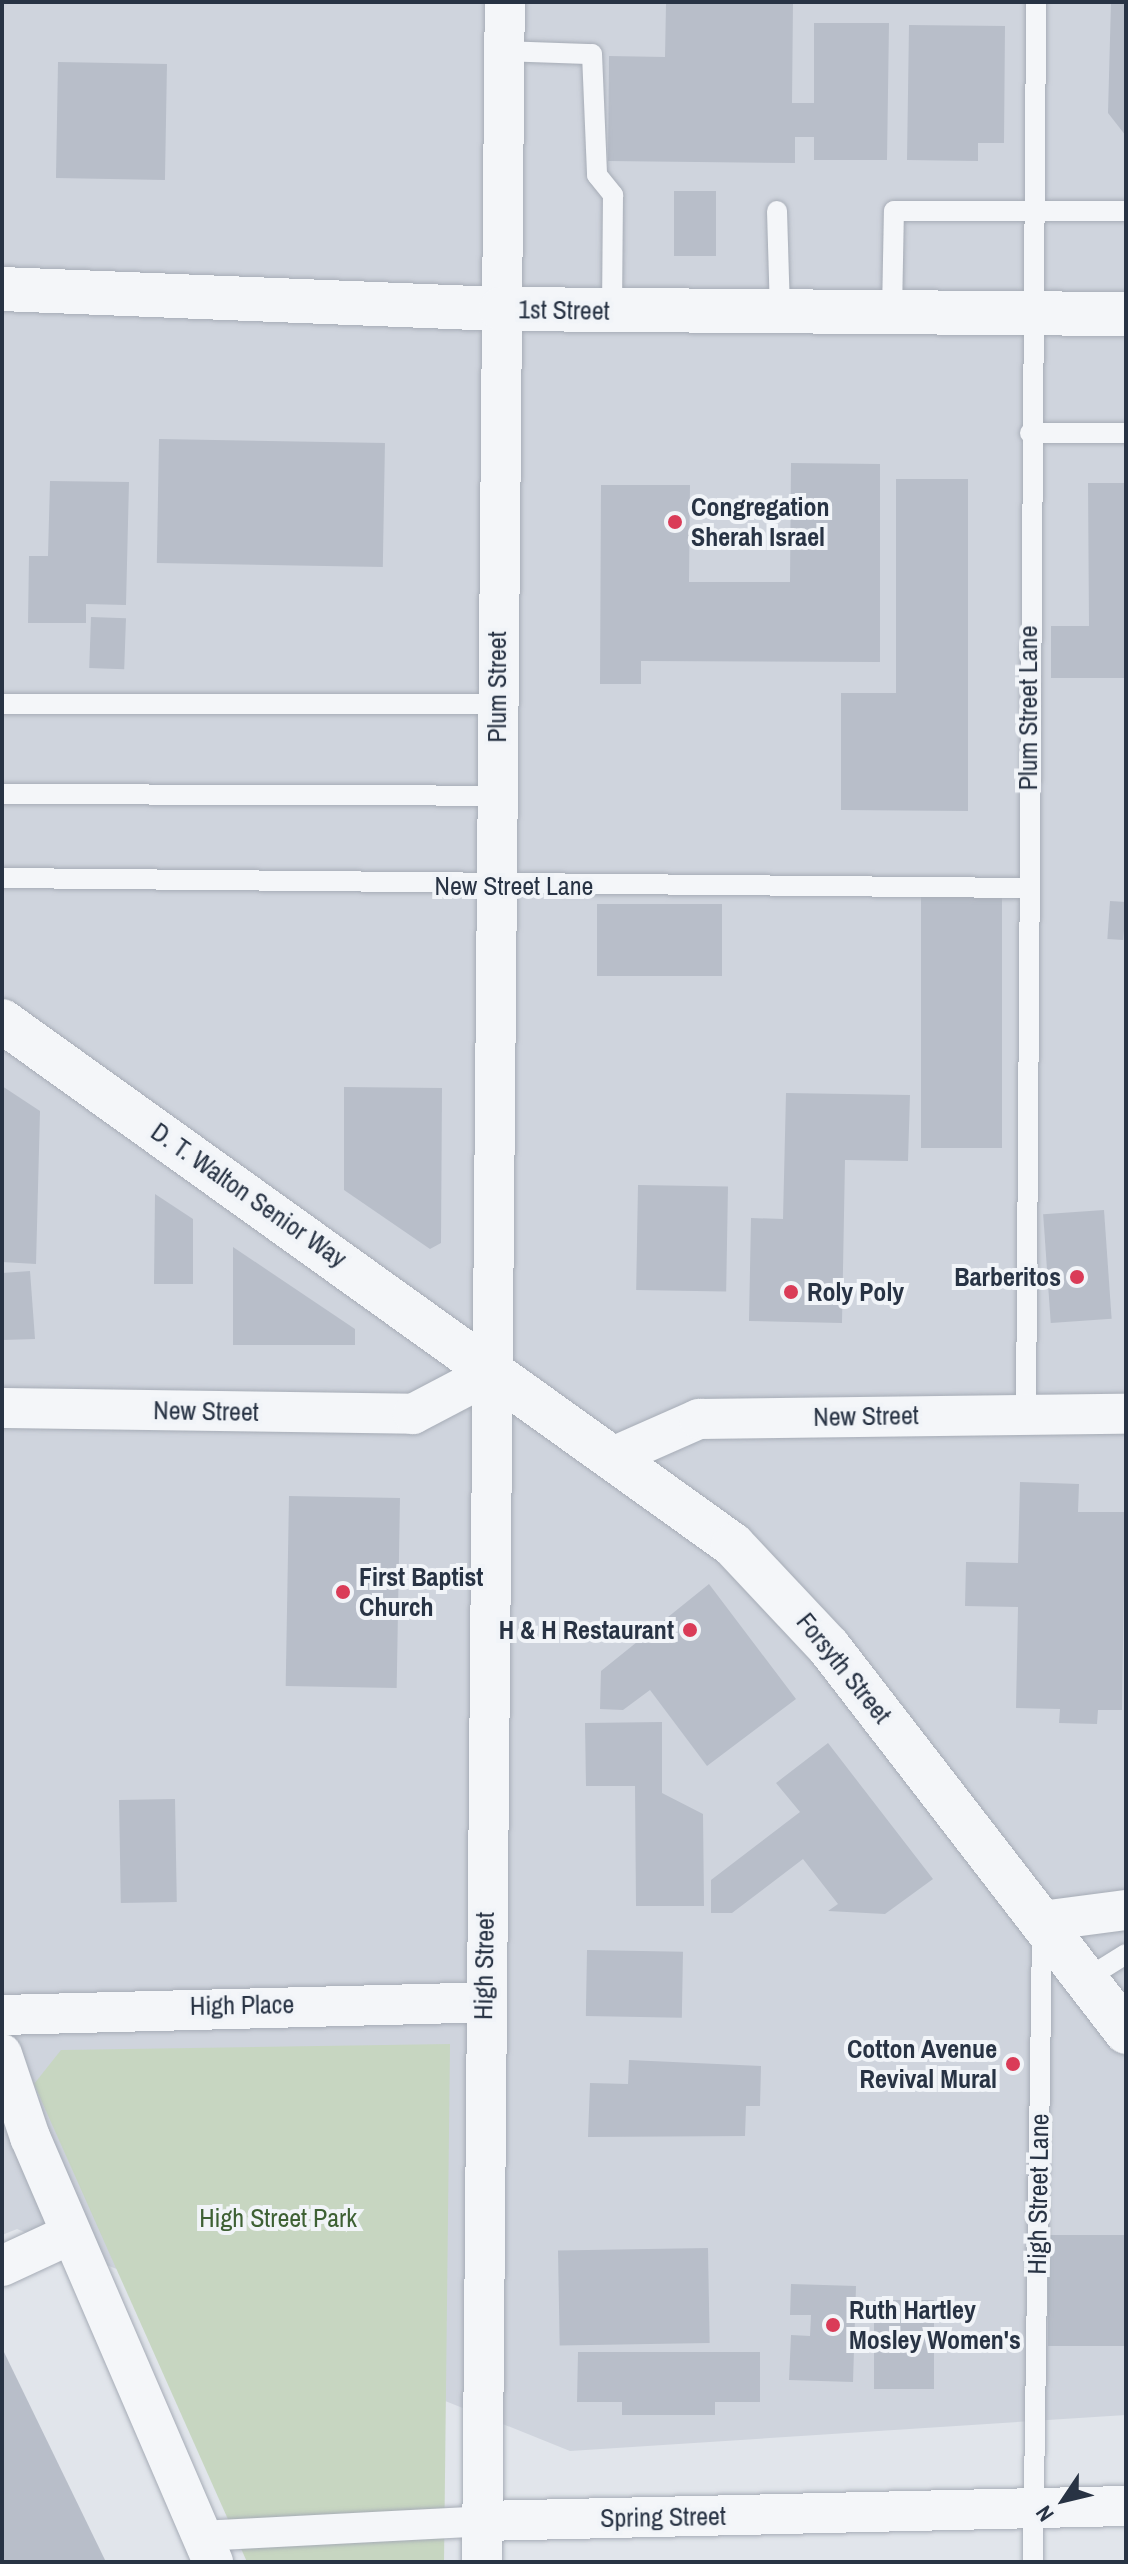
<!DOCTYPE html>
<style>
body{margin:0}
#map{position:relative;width:1128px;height:2564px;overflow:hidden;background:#e1e5eb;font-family:"Archivo Narrow",sans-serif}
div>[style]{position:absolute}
.built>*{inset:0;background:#cfd4dd}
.green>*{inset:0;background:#c7d6c1}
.building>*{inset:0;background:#b8bec9;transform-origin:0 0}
.roads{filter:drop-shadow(0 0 2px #a6acb6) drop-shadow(0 0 2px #a6acb6)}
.service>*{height:20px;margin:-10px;padding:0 10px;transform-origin:10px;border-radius:10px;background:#f4f6f9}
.pedestrian>*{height:30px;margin:-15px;padding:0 15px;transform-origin:15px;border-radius:15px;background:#f4f6f9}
.minor>*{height:40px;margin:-20px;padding:0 20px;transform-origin:20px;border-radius:20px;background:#f4f6f9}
.tertiary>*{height:44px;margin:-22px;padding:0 22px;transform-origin:22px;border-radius:22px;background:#f4f6f9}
.dots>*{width:22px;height:22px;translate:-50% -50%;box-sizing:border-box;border:4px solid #f1f4f8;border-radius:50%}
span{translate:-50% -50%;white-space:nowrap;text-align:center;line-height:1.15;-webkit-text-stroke:8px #f1f4f8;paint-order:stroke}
.street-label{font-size:26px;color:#283344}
.poi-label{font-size:26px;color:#283344;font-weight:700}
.left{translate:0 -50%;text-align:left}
.right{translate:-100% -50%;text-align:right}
.park-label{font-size:26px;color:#3e6134}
.frame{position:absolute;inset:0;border:4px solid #283344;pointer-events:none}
.north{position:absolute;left:1024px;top:2460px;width:80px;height:80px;-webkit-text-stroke:6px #f1f4f8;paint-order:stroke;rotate:235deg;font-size:22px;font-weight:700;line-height:32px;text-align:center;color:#283344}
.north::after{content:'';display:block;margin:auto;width:28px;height:36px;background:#283344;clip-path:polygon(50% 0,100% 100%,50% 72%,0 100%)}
</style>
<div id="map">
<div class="built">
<i style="clip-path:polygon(2px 2px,1126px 2px,1126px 2415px,570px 2451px,17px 2229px,2px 2235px)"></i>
</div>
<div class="green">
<i style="clip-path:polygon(450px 2044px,444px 2562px,247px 2562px,34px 2084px,61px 2050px)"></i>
</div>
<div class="building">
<i style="clip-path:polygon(793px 2px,792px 103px,814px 103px,814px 23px,889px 23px,887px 160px,814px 160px,814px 137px,795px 137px,795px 163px,608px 161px,609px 56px,665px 57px,666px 4px)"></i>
<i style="clip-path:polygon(1111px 2px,1126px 2px,1126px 136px,1108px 113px)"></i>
<i style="clip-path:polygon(909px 25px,1005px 26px,1004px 143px,978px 143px,978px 161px,907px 160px)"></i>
<i style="left:58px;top:62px;width:109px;height:116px;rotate:1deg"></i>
<i style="left:674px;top:191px;width:42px;height:65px"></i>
<i style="left:159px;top:439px;width:226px;height:124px;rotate:1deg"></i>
<i style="clip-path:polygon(791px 463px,880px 464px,880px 662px,641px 661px,641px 684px,600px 684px,601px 485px,690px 485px,689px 582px,790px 582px)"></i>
<i style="clip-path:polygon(896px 479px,968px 479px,968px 811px,841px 810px,841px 693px,896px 693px)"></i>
<i style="clip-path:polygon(50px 481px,129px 482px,126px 605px,86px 604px,86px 623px,28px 623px,29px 556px,48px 556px)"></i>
<i style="clip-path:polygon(1088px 483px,1126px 483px,1126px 678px,1051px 678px,1051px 626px,1089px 626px)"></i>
<i style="left:91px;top:617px;width:35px;height:51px;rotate:2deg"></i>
<i style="left:1002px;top:890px;width:258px;height:81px;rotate:90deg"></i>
<i style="left:1110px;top:901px;width:16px;height:38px;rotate:4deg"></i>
<i style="left:597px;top:904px;width:125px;height:72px"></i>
<i style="clip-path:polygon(2px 1086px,40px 1111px,36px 1264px,2px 1262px)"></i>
<i style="clip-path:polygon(344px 1087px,442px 1088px,441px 1243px,430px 1249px,344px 1190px)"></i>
<i style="clip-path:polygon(786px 1093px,910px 1095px,908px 1161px,845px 1160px,842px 1323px,749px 1321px,751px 1218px,783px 1219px)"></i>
<i style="left:638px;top:1185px;width:90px;height:105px;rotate:1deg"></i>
<i style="clip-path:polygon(155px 1194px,193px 1219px,193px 1284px,154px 1284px)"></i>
<i style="left:1104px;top:1210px;width:109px;height:61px;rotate:86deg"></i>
<i style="clip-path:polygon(233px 1247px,355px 1329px,355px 1345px,233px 1345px)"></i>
<i style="clip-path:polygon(30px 1271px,35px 1339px,2px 1340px,2px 1273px)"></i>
<i style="clip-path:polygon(1020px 1482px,1079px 1484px,1078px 1512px,1125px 1512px,1122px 1710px,1098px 1710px,1097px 1724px,1059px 1723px,1060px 1709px,1016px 1708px,1018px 1607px,965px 1606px,966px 1562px,1018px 1563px)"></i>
<i style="left:289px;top:1496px;width:111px;height:190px;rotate:1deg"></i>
<i style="clip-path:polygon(709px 1584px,796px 1699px,707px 1766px,650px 1690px,623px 1710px,600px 1709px,601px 1671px)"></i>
<i style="clip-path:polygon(662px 1722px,662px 1793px,703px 1814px,704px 1906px,636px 1906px,635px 1786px,586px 1786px,585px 1723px)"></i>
<i style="clip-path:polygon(828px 1743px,933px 1879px,885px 1914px,828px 1911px,838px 1904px,803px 1859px,732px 1913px,711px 1913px,711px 1880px,800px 1812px,776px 1783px)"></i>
<i style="left:175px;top:1799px;width:103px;height:56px;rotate:89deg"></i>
<i style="left:587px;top:1950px;width:96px;height:66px;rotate:1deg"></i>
<i style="clip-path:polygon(629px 2060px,761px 2066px,760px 2106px,746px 2106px,745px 2136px,588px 2137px,590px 2083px,628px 2084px)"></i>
<i style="left:1048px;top:2235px;width:78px;height:111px"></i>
<i style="left:708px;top:2248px;width:95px;height:150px;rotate:89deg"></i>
<i style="clip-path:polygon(791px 2284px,856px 2286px,853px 2382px,789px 2380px,791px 2335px,810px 2336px,811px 2315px,790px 2315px)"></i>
<i style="left:934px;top:2300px;width:89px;height:60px;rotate:90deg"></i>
<i style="clip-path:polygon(2px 2348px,106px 2562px,2px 2562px)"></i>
<i style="clip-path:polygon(578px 2352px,760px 2352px,760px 2402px,715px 2402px,715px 2415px,622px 2415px,622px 2402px,577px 2402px)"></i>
</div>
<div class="roads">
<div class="service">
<i style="left:504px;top:51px;width:88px;rotate:2deg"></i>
<i style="left:592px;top:54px;width:121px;rotate:87.6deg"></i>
<i style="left:597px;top:175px;width:26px;rotate:51deg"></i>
<i style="left:613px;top:195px;width:115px;rotate:90.5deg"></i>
<i style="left:777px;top:211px;width:100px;rotate:88.3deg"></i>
<i style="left:892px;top:312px;width:101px;rotate:-88.9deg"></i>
<i style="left:894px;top:211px;width:232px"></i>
<i style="left:1030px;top:433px;width:96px"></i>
<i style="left:2px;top:704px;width:495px"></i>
<i style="left:2px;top:794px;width:494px;rotate:0.2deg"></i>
<i style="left:2px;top:878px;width:1025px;rotate:0.56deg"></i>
<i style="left:1026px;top:1414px;width:1412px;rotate:-89.59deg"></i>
<i style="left:1086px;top:1979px;width:47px;rotate:-32deg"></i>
<i style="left:1033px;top:2562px;width:628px;rotate:-89.18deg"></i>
</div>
<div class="pedestrian">
<i style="left:201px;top:2536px;width:282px;rotate:-3deg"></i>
</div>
<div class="minor">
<i style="left:2px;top:1408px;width:411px;rotate:0.8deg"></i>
<i style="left:413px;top:1414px;width:93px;rotate:-27.7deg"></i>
<i style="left:615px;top:1456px;width:92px;rotate:-23.8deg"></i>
<i style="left:699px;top:1419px;width:427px;rotate:-0.7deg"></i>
<i style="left:1042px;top:1921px;width:85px;rotate:-7.5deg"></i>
<i style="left:2px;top:2015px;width:481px;rotate:-1.5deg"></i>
<i style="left:2px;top:2054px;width:88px;rotate:71.4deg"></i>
<i style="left:30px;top:2137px;width:463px;rotate:66.7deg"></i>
<i style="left:2px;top:2266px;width:76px;rotate:-24.9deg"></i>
<i style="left:483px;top:2521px;width:643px;rotate:-1.34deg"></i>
<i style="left:482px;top:2562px;width:2560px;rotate:-89.49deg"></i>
</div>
<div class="tertiary">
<i style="left:2px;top:289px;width:499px;rotate:2.3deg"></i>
<i style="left:501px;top:309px;width:625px;rotate:0.46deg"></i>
<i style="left:2px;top:1021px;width:899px;rotate:35.63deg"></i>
<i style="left:733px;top:1545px;width:139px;rotate:46.8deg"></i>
<i style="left:828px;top:1646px;width:488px;rotate:52.3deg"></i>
</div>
</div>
<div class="dots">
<i style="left:675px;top:522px;background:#da3c58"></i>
<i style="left:1077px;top:1277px;background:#da3c58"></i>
<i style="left:791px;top:1292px;background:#da3c58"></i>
<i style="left:343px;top:1592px;background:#da3c58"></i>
<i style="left:690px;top:1630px;background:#da3c58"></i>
<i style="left:1013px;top:2064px;background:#da3c58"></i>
<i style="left:833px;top:2325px;background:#da3c58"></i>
</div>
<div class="street-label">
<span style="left:564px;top:310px;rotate:1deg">1st Street</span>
<span style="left:497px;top:687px;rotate:-90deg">Plum Street</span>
<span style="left:1028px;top:708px;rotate:-90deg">Plum Street Lane</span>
<span style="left:514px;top:886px">New Street Lane</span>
<span style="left:249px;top:1195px;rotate:35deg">D. T. Walton Senior Way</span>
<span style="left:206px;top:1411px;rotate:1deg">New Street</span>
<span style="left:866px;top:1416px;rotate:-1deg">New Street</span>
<span style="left:844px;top:1668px;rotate:51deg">Forsyth Street</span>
<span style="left:484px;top:1966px;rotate:-89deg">High Street</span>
<span style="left:242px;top:2005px;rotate:-1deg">High Place</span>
<span style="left:1038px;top:2194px;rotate:-89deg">High Street Lane</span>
<span style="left:663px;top:2517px;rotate:-1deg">Spring Street</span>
</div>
<div class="poi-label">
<span class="left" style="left:691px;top:522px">Congregation<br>Sherah Israel</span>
<span class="right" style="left:1061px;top:1277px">Barberitos</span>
<span class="left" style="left:807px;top:1292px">Roly Poly</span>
<span class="left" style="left:359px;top:1592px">First Baptist<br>Church</span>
<span class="right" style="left:674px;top:1630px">H &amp; H Restaurant</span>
<span class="right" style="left:997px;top:2064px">Cotton Avenue<br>Revival Mural</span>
<span class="left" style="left:849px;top:2325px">Ruth Hartley<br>Mosley Women's</span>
</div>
<div class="park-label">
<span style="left:278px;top:2218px">High Street Park</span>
</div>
<div class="frame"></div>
<div class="north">N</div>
</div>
